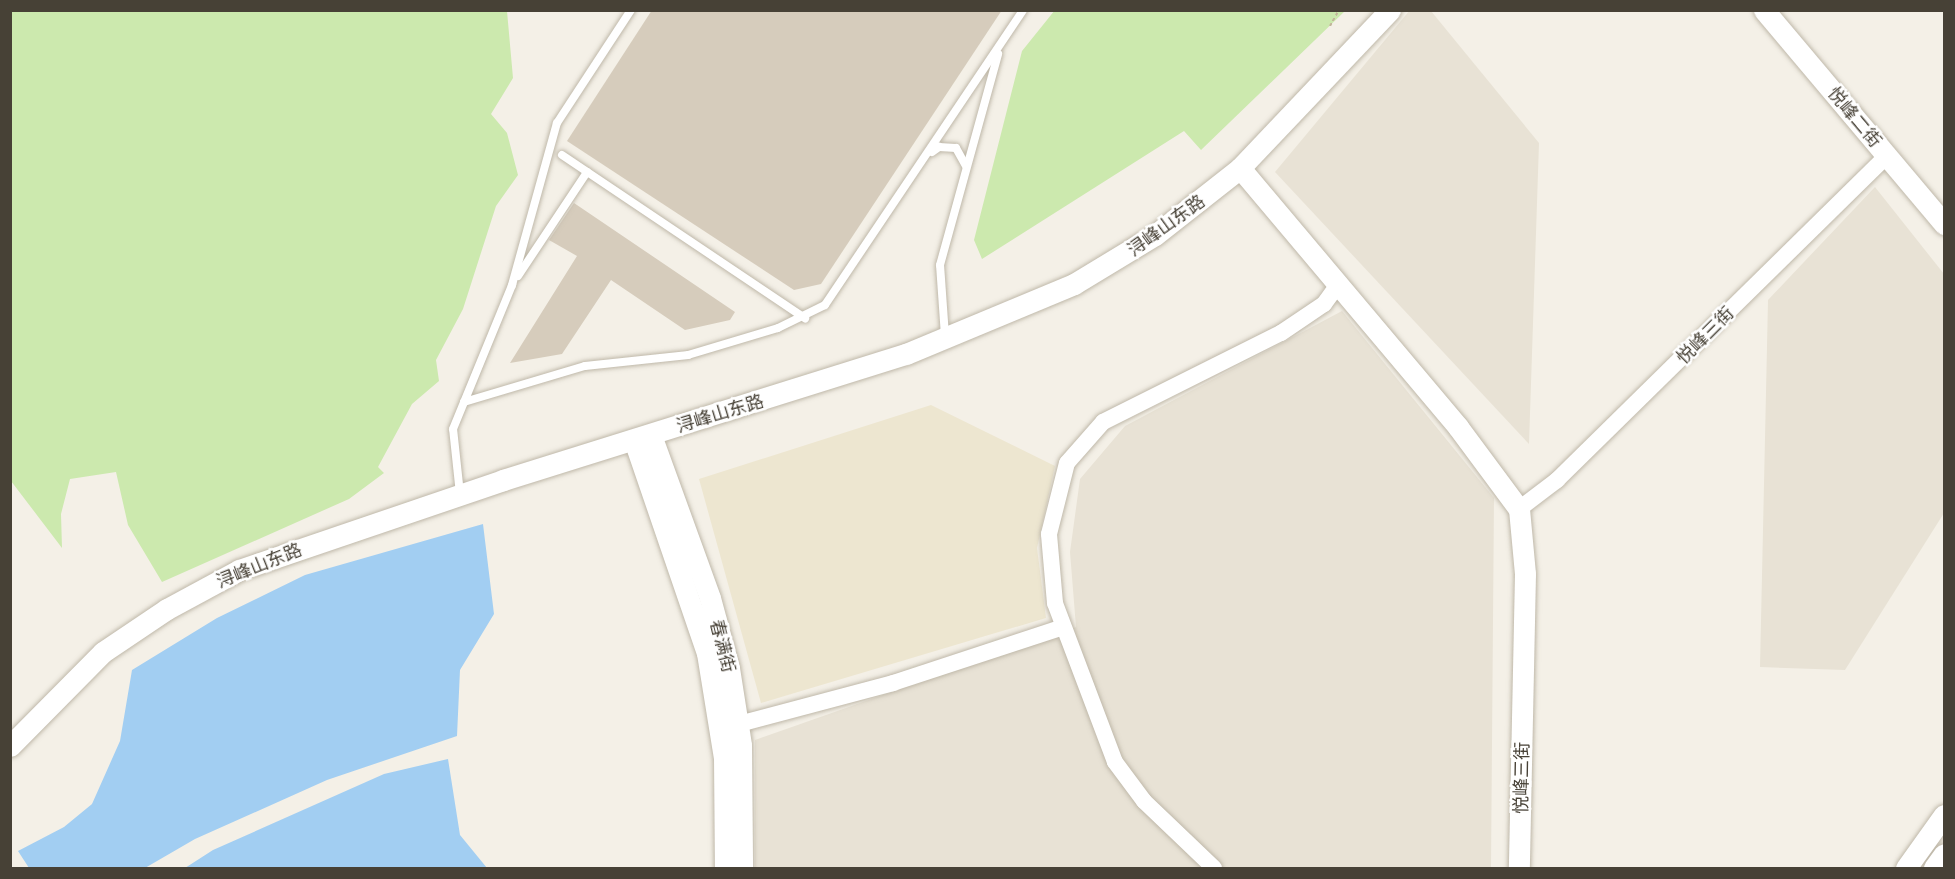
<!DOCTYPE html>
<meta charset="utf-8">
<style>
body{margin:0}
#map{position:relative;width:1955px;height:879px;overflow:hidden;background:#f4f0e7;font-family:Barlow,"Noto Sans SC",sans-serif}
div>[style]{position:absolute}
.residential>*{inset:0;background:#e8e2d5}
.education>*{inset:0;background:#ede6d0}
.green>*{inset:0;background:#cce9ae}
.water>*{inset:0;background:#a2cef2}
.building>*{inset:0;background:#d6ccbc}
.path>*{height:2px;margin-top:-1px;transform-origin:0;background:repeating-linear-gradient(90deg,#c1b59a 0 3px,transparent 0 6px)}
.roads{filter:drop-shadow(0 0 2px #bfb8a9) drop-shadow(0 0 2px #bfb8a9)}
.service>*{height:8px;margin:-4px;padding:0 4px;transform-origin:4px;border-radius:4px;background:#fff}
.minor>*{height:16px;margin:-8px;padding:0 8px;transform-origin:8px;border-radius:8px;background:#fff}
.tertiary>*{height:21px;margin:-10.5px;padding:0 10.5px;transform-origin:10.5px;border-radius:10.5px;background:#fff}
span{translate:-50% -50%;white-space:nowrap;text-align:center;line-height:1.15;-webkit-text-stroke:5px #fff;paint-order:stroke}
.street-label{font-size:18px;color:#474136}
.frame{position:absolute;inset:0;border:12px solid #474136;pointer-events:none}
</style>
<div id="map">
<div class="residential">
<i style="clip-path:polygon(1410px 10px,1431px 11px,1539px 143px,1529px 444px,1275px 172px)"></i>
<i style="clip-path:polygon(1875px 187px,1944px 274px,1944px 513px,1845px 670px,1760px 667px,1768px 300px)"></i>
<i style="clip-path:polygon(1342px 311px,1494px 498px,1491px 868px,755px 868px,755px 740px,1076px 627px,1070px 552px,1080px 479px,1125px 426px)"></i>
</div>
<div class="education">
<i style="clip-path:polygon(931px 405px,1055px 466px,1037px 548px,1046px 618px,761px 703px,699px 479px)"></i>
</div>
<div class="green">
<i style="clip-path:polygon(11px 10px,507px 11px,513px 78px,491px 114px,507px 133px,518px 175px,496px 206px,463px 309px,436px 360px,439px 381px,412px 404px,378px 467px,384px 473px,349px 499px,162px 582px,128px 525px,116px 472px,70px 479px,61px 514px,62px 548px,11px 481px)"></i>
<i style="clip-path:polygon(1055px 10px,1345px 10px,1345px 11px,1201px 150px,1184px 131px,982px 259px,974px 240px,1022px 51px)"></i>
</div>
<div class="water">
<i style="clip-path:polygon(483px 524px,494px 614px,460px 670px,457px 736px,327px 780px,195px 839px,145px 868px,29px 868px,18px 851px,64px 827px,92px 804px,120px 741px,132px 670px,217px 618px,305px 575px)"></i>
<i style="clip-path:polygon(448px 759px,460px 835px,487px 868px,185px 868px,213px 850px,384px 774px)"></i>
</div>
<div class="building">
<i style="clip-path:polygon(652px 10px,1002px 10px,821px 284px,794px 290px,567px 141px)"></i>
<i style="clip-path:polygon(574px 203px,735px 312px,730px 320px,685px 330px,611px 280px,562px 354px,510px 363px,577px 256px,549px 240px)"></i>
</div>
<div class="path">
<i style="left:1330px;top:26px;width:18px;rotate:-61deg"></i>
</div>
<div class="roads">
<div class="service">
<i style="left:932px;top:152px;width:9px;rotate:-36deg"></i>
<i style="left:939px;top:147px;width:17px;rotate:3deg"></i>
<i style="left:956px;top:148px;width:21px;rotate:61deg"></i>
<i style="left:562px;top:155px;width:293px;rotate:33.9deg"></i>
<i style="left:518px;top:276px;width:125px;rotate:-56.4deg"></i>
<i style="left:945px;top:336px;width:71px;rotate:-94deg"></i>
<i style="left:940px;top:265px;width:219px;rotate:-74.6deg"></i>
<i style="left:464px;top:402px;width:126px;rotate:-16.6deg"></i>
<i style="left:585px;top:366px;width:104px;rotate:-6.1deg"></i>
<i style="left:688px;top:355px;width:94px;rotate:-16.7deg"></i>
<i style="left:778px;top:328px;width:52px;rotate:-26.1deg"></i>
<i style="left:825px;top:305px;width:355px;rotate:-56.1deg"></i>
<i style="left:460px;top:494px;width:65px;rotate:-96.1deg"></i>
<i style="left:453px;top:429px;width:156px;rotate:-67.7deg"></i>
<i style="left:512px;top:285px;width:168px;rotate:-74.5deg"></i>
<i style="left:557px;top:123px;width:135px;rotate:-56.8deg"></i>
</div>
<div class="minor">
<i style="left:1519px;top:509px;width:48px;rotate:-37.3deg"></i>
<i style="left:1557px;top:480px;width:462px;rotate:-44.5deg"></i>
<i style="left:728px;top:727px;width:171px;rotate:-14.9deg"></i>
<i style="left:893px;top:683px;width:179px;rotate:-18.2deg"></i>
<i style="left:1214px;top:868px;width:97px;rotate:-136.3deg"></i>
<i style="left:1144px;top:801px;width:49px;rotate:-126.6deg"></i>
<i style="left:1115px;top:762px;width:170px;rotate:-110.7deg"></i>
<i style="left:1055px;top:603px;width:69px;rotate:-95deg"></i>
<i style="left:1049px;top:534px;width:73px;rotate:-75.8deg"></i>
<i style="left:1067px;top:463px;width:55px;rotate:-48.7deg"></i>
<i style="left:1103px;top:422px;width:199px;rotate:-26.6deg"></i>
<i style="left:1281px;top:333px;width:52px;rotate:-34deg"></i>
<i style="left:1324px;top:304px;width:26px;rotate:-54deg"></i>
</div>
<div class="tertiary">
<i style="left:1764px;top:10px;width:280px;rotate:49.9deg"></i>
<i style="left:1240px;top:168px;width:339px;rotate:49.9deg"></i>
<i style="left:1458px;top:427px;width:102px;rotate:53.4deg"></i>
<i style="left:1519px;top:509px;width:65px;rotate:84.7deg"></i>
<i style="left:1525px;top:574px;width:294px;rotate:91.2deg"></i>
<i style="left:651px;top:435px;width:173px;rotate:70.1deg"></i>
<i style="left:710px;top:598px;width:73px;rotate:74.8deg"></i>
<i style="left:729px;top:668px;width:78px;rotate:81.1deg"></i>
<i style="left:741px;top:745px;width:123px;rotate:89.5deg"></i>
<i style="left:634px;top:440px;width:225px;rotate:71.1deg"></i>
<i style="left:707px;top:653px;width:106px;rotate:80.8deg"></i>
<i style="left:724px;top:758px;width:110px;rotate:89.5deg"></i>
<i style="left:10px;top:746px;width:132px;rotate:-45.3deg"></i>
<i style="left:103px;top:652px;width:77px;rotate:-33.9deg"></i>
<i style="left:167px;top:609px;width:82px;rotate:-28.4deg"></i>
<i style="left:239px;top:570px;width:279px;rotate:-18.8deg"></i>
<i style="left:503px;top:480px;width:422px;rotate:-17.4deg"></i>
<i style="left:906px;top:354px;width:182px;rotate:-22.6deg"></i>
<i style="left:1074px;top:284px;width:95px;rotate:-31.2deg"></i>
<i style="left:1155px;top:235px;width:108px;rotate:-38.2deg"></i>
<i style="left:1240px;top:168px;width:218px;rotate:-46.5deg"></i>
<i style="left:1906px;top:868px;width:65px;rotate:-54.4deg"></i>
<i style="left:1934px;top:868px;width:17px;rotate:-54deg"></i>
</div>
</div>
<div class="street-label">
<span style="left:1855px;top:117px;rotate:50deg">悦峰二街</span>
<span style="left:1166px;top:225px;rotate:-36deg">浔峰山东路</span>
<span style="left:1705px;top:335px;rotate:-45deg">悦峰三街</span>
<span style="left:720px;top:413px;rotate:-17deg">浔峰山东路</span>
<span style="left:259px;top:565px;rotate:-22deg">浔峰山东路</span>
<span style="left:723px;top:646px;rotate:76deg">春满街</span>
<span style="left:1521px;top:778px;rotate:-89deg">悦峰三街</span>
</div>
<div class="frame"></div>
</div>
